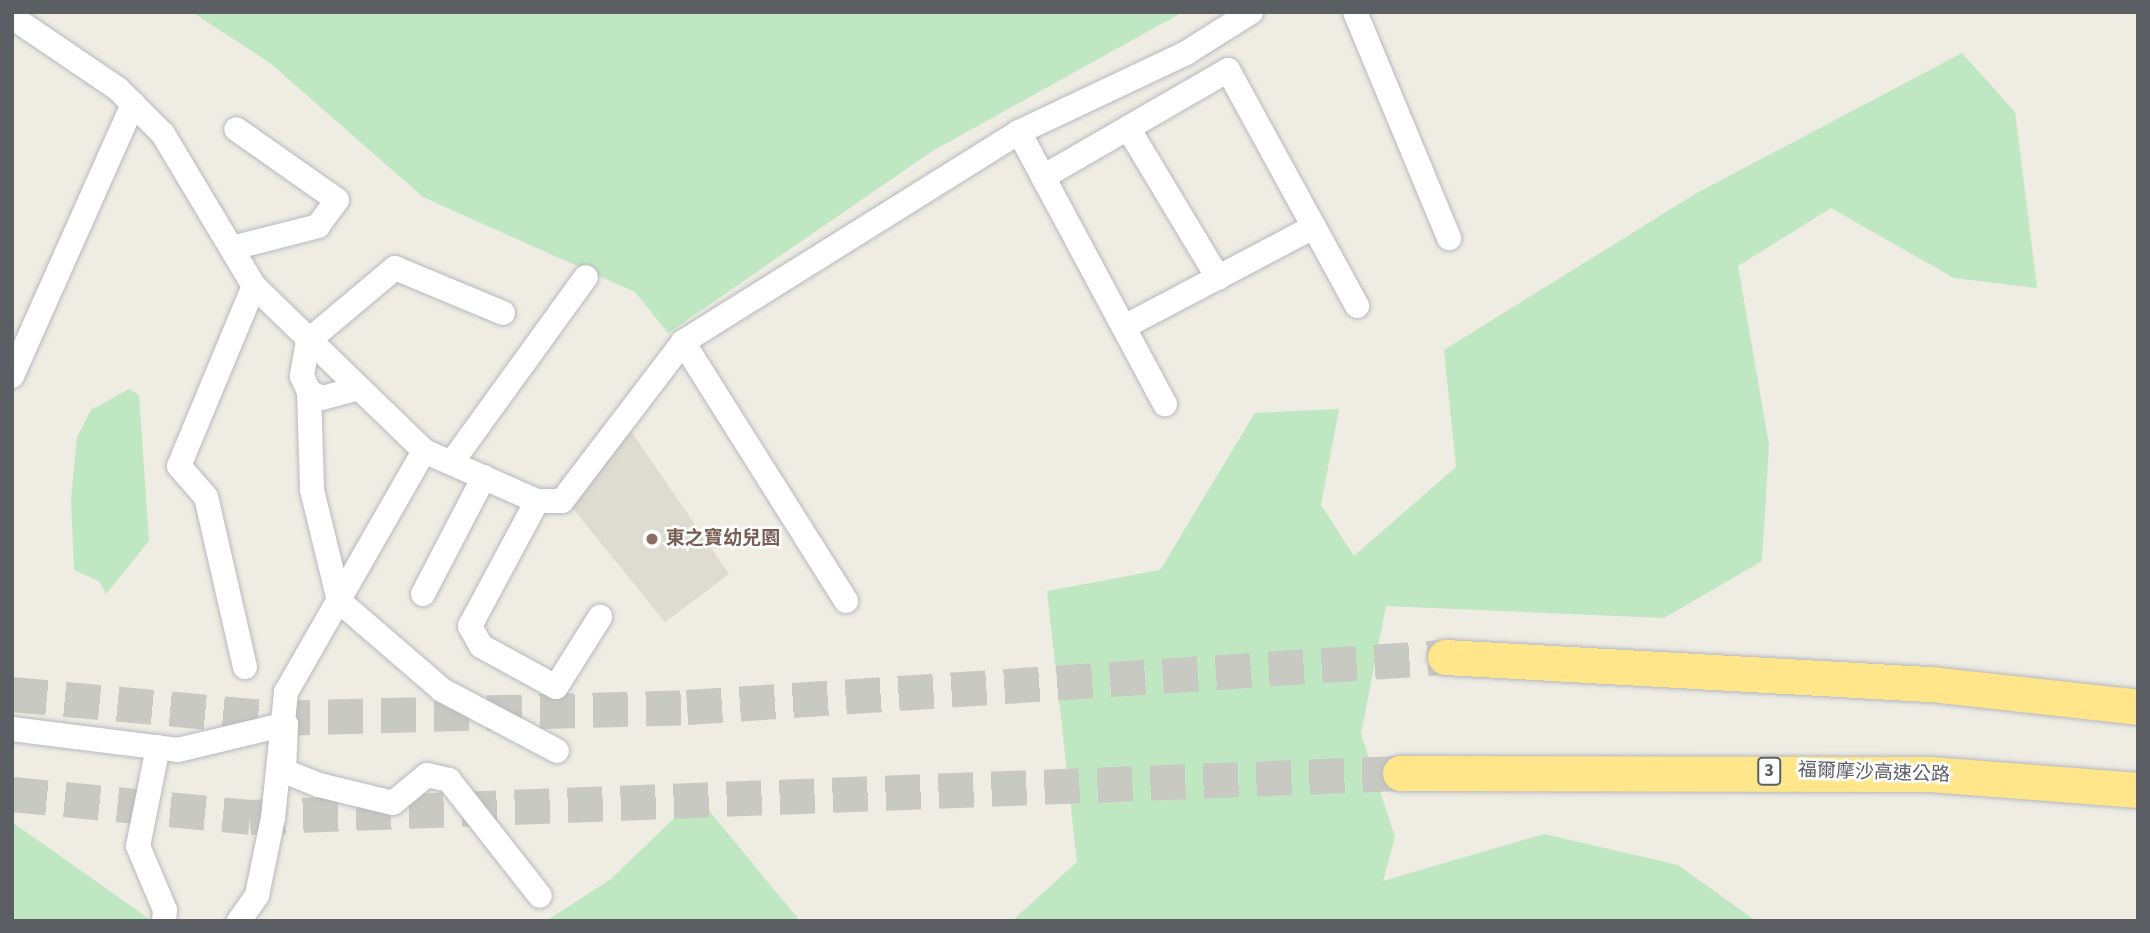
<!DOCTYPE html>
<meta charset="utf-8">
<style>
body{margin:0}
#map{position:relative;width:2150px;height:933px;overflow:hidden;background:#eeece3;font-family:"Source Sans 3","Noto Sans TC",sans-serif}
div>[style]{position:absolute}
.education>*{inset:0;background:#dedbd1}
.green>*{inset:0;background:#bfe7c1}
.highway-tunnel>*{height:35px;margin-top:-17.5px;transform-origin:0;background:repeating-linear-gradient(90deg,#c9c9c3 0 35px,transparent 0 53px)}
.roads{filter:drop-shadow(0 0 2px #b6b9be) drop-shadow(0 0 2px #b6b9be)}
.minor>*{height:24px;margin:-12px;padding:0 12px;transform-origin:12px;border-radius:12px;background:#fff}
.highway>*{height:35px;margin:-17.5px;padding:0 17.5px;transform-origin:17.5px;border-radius:17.5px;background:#ffe68a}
.dots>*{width:19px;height:19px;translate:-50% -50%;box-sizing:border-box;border:4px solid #fff;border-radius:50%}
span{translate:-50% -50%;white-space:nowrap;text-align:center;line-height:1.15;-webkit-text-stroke:5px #fff;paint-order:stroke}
.shield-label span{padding:2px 5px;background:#fff;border:2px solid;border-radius:5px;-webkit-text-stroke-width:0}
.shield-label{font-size:18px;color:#5b5f64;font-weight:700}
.education-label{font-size:19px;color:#785e54;font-weight:700}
.left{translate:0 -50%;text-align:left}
.street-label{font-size:19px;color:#5b5f64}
.frame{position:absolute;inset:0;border:14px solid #5b5f64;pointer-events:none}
</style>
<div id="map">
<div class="education">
<i style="clip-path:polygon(628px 427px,729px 574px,665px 622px,570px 505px)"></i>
</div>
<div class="green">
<i style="clip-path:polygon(192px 12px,1183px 12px,934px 150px,668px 333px,635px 292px,423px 197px,270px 63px)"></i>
<i style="clip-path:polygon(1962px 53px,2015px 112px,2037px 288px,1954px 278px,1831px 208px,1738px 266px,1769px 445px,1762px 561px,1664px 618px,1386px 606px,1361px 734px,1395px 837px,1383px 881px,1544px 834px,1678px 865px,1756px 921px,1012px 921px,1077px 862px,1047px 591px,1160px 570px,1255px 413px,1339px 409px,1321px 505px,1354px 556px,1456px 467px,1444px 350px,1695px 194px)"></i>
<i style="clip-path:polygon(129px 389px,139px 395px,149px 541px,106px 594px,99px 581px,74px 570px,71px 499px,77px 437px,91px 410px)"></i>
<i style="clip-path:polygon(697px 796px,800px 921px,546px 921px,611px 879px)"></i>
<i style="clip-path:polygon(12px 822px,152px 921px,12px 921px)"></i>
</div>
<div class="highway-tunnel">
<i style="left:12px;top:694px;width:264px;rotate:5.2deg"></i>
<i style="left:275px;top:718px;width:412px;rotate:-1.5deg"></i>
<i style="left:687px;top:707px;width:760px;rotate:-3.77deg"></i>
<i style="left:12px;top:794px;width:239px;rotate:5.5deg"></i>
<i style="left:250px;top:817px;width:1151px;rotate:-2.19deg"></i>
</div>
<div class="roads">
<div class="minor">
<i style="left:1355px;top:12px;width:245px;rotate:67.4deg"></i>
<i style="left:12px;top:17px;width:128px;rotate:34.2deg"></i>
<i style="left:118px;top:89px;width:64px;rotate:45deg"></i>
<i style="left:163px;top:134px;width:177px;rotate:59.1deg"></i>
<i style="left:254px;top:286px;width:237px;rotate:44.1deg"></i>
<i style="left:424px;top:451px;width:124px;rotate:23.9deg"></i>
<i style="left:537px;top:501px;width:25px"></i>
<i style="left:562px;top:501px;width:200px;rotate:-52.7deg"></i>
<i style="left:683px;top:342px;width:396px;rotate:-32deg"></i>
<i style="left:1019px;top:132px;width:185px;rotate:-25.3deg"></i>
<i style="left:1186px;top:53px;width:77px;rotate:-32.2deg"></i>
<i style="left:1128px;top:128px;width:175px;rotate:59deg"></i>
<i style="left:1019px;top:132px;width:309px;rotate:61.8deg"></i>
<i style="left:1043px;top:177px;width:214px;rotate:-30deg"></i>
<i style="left:1228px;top:70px;width:269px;rotate:61.3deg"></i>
<i style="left:232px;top:248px;width:89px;rotate:-14.3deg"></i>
<i style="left:318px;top:226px;width:32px;rotate:-54deg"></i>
<i style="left:337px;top:200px;width:123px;rotate:-144.9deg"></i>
<i style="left:503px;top:313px;width:117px;rotate:-157.4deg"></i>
<i style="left:395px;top:268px;width:114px;rotate:140deg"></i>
<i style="left:308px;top:341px;width:36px;rotate:100deg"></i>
<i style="left:302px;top:376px;width:17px;rotate:66deg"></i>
<i style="left:309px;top:392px;width:98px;rotate:88.2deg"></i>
<i style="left:312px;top:490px;width:114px;rotate:76.3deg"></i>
<i style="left:339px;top:601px;width:136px;rotate:40.8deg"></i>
<i style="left:442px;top:690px;width:130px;rotate:27.9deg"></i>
<i style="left:1124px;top:327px;width:215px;rotate:-27.8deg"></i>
<i style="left:683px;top:342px;width:306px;rotate:57.8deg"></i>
<i style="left:12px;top:376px;width:298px;rotate:-66deg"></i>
<i style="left:309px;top:392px;width:14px;rotate:25deg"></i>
<i style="left:322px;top:398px;width:34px;rotate:-15deg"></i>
<i style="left:452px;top:462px;width:228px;rotate:-54.1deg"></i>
<i style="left:537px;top:501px;width:142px;rotate:118.2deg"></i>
<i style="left:470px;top:626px;width:23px;rotate:61deg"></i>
<i style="left:481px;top:646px;width:85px;rotate:28.7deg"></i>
<i style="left:556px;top:687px;width:83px;rotate:-57.8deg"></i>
<i style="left:423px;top:594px;width:132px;rotate:-62.5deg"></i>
<i style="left:245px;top:667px;width:174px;rotate:-102.9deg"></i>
<i style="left:206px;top:497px;width:41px;rotate:-131.1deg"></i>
<i style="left:179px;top:466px;width:195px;rotate:-67.4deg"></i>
<i style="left:12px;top:729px;width:167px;rotate:7.2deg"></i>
<i style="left:178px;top:750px;width:111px;rotate:-13.5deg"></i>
<i style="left:286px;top:724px;width:47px;rotate:92.4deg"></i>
<i style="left:284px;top:771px;width:38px;rotate:22deg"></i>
<i style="left:319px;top:785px;width:76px;rotate:13.7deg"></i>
<i style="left:393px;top:803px;width:44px;rotate:-39.5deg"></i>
<i style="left:427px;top:775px;width:23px;rotate:13deg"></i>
<i style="left:449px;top:780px;width:147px;rotate:51.9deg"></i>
<i style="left:158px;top:747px;width:101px;rotate:101.4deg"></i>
<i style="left:138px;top:846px;width:69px;rotate:67.1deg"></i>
<i style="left:165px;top:910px;width:11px;rotate:95deg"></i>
<i style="left:239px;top:921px;width:32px;rotate:-55deg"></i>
<i style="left:257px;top:895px;width:79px;rotate:-78.3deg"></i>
<i style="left:273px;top:818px;width:127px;rotate:-84.1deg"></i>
<i style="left:286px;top:692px;width:278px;rotate:-60.2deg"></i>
</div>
<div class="highway">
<i style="left:1445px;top:657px;width:487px;rotate:3.2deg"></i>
<i style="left:1931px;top:684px;width:208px;rotate:6.3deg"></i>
<i style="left:1400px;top:773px;width:530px;rotate:0.11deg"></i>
<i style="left:1930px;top:774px;width:209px;rotate:4.4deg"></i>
</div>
</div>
<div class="dots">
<i style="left:652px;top:539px;background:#8d6e63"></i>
</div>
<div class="shield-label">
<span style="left:1769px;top:771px">3</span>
</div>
<div class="education-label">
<span class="left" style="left:666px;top:539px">東之寶幼兒園</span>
</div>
<div class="street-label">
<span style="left:1874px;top:773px;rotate:2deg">福爾摩沙高速公路</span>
</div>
<div class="frame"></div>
</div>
